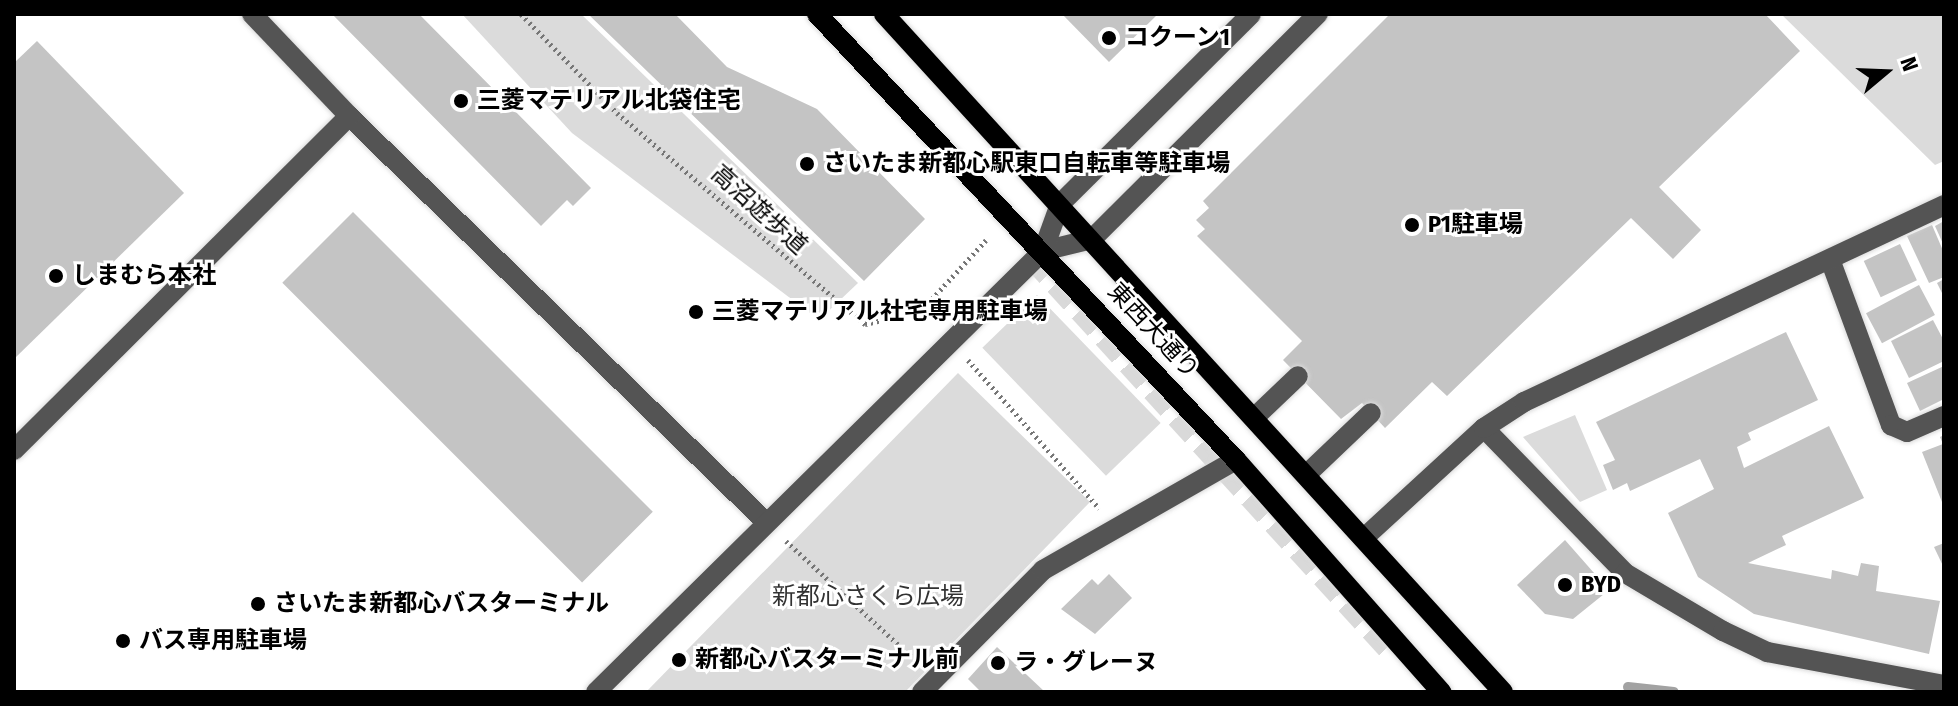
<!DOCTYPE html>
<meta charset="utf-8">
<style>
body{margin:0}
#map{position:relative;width:1958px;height:706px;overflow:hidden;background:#fff;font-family:"Fira Sans Condensed","Noto Sans JP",sans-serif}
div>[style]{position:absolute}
.green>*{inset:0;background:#dbdbdb;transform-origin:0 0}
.stream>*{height:10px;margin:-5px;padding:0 5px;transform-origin:5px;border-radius:5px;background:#a2a2a2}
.building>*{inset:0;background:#c4c4c4;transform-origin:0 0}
.highway-tunnel>*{height:24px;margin-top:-12px;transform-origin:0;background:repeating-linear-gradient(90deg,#d9d9d9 0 24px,transparent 0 36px)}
.path>*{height:5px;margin-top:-2.5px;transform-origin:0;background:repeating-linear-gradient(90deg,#767676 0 2px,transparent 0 6px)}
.roads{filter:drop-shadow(0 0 2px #dbdbdb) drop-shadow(0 0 2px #dbdbdb)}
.minor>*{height:20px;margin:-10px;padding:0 10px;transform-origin:10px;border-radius:10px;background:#545454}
.major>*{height:20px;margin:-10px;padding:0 10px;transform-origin:10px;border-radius:10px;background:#000}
.dots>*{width:22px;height:22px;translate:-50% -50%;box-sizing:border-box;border:4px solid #fff;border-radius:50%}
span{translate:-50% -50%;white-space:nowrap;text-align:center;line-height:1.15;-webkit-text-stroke:6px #fff;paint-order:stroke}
.poi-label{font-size:24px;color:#000;font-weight:700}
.left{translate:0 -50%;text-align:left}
.street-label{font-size:24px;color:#000}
.park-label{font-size:24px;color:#323232}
.frame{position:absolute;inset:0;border:16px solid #000;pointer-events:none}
.north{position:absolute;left:1846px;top:32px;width:80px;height:80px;-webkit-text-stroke:6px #fff;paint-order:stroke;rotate:71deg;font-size:22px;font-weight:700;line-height:32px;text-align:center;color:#000}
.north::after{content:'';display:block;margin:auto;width:28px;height:36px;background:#000;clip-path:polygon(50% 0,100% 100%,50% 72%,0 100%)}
</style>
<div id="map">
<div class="green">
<i style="clip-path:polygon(462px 14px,581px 14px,858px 283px,819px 320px,572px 133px)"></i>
<i style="clip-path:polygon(1781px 14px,1944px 14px,1944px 161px,1935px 165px)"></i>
<i style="left:1037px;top:295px;width:178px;height:76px;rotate:46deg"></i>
<i style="clip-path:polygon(958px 373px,1090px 502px,905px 692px,646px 692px)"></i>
<i style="clip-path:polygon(1575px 415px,1607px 490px,1580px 502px,1523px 437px)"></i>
</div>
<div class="stream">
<i style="left:1628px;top:687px;width:46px;rotate:6.2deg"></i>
</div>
<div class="building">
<i style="clip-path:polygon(332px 14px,419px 14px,591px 188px,573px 206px,567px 200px,541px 226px)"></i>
<i style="clip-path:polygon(588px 14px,675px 14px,727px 67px,817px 109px,925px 219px,864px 281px)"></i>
<i style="clip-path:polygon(1062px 14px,1158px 14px,1109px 62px)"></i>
<i style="clip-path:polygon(1390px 14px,1765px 14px,1800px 51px,1659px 187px,1701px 230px,1673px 259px,1631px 218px,1447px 396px,1432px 382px,1385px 428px,1362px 403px,1341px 419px,1283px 360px,1302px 341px,1197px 236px,1205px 229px,1196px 220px,1209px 208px,1203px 201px)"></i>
<i style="clip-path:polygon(37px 41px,184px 193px,14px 359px,14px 63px)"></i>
<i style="left:353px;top:212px;width:424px;height:100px;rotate:45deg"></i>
<i style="clip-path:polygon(1944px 221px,1944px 246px,1935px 226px)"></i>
<i style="clip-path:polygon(1932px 225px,1944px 253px,1944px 277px,1929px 283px,1907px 236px)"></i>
<i style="left:1900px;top:244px;width:40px;height:40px;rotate:65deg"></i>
<i style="clip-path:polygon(1944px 279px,1944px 297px,1937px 283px)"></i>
<i style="left:1919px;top:285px;width:34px;height:60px;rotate:62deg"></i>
<i style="clip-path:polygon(1933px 320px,1944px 341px,1944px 361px,1909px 378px,1891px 341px)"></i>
<i style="clip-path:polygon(1786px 332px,1818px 400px,1748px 433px,1751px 440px,1737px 447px,1744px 468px,1829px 426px,1864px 498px,1782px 536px,1786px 545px,1748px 563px,1831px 579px,1832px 570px,1858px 576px,1861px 563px,1879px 566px,1876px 591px,1940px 601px,1929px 654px,1754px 614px,1698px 577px,1668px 513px,1714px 489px,1700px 459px,1630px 491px,1627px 483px,1613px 490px,1603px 465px,1615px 460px,1596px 422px)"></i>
<i style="clip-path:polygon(1944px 366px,1944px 399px,1920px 411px,1907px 383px)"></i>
<i style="clip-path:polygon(1944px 435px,1944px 507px,1922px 452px,1943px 444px,1940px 437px)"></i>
<i style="clip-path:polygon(1565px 540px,1609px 590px,1573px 619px,1545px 614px,1517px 585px)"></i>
<i style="clip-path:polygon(1944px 543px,1944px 568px,1934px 547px)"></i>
<i style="clip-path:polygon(1109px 574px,1132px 598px,1095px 634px,1061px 609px,1092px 579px,1098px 585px)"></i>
<i style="clip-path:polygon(997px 647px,1045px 692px,981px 692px,968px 679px)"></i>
</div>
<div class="highway-tunnel">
<i style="left:1032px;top:257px;width:539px;rotate:47.63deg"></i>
</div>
<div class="path">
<i style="left:521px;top:14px;width:138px;rotate:45.9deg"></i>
<i style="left:617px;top:113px;width:326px;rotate:40.4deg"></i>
<i style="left:865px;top:324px;width:36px;rotate:-13deg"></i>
<i style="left:900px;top:316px;width:36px;rotate:-28deg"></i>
<i style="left:932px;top:299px;width:80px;rotate:-47.5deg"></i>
<i style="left:968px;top:360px;width:198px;rotate:48.5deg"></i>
<i style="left:786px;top:541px;width:177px;rotate:42.7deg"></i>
</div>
<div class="roads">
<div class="minor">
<i style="left:252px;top:14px;width:141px;rotate:46.4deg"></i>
<i style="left:349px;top:116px;width:583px;rotate:44.24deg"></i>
<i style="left:1043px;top:251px;width:50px;rotate:-13.8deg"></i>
<i style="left:1092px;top:239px;width:319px;rotate:-44.9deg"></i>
<i style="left:1831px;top:262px;width:174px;rotate:69.8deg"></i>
<i style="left:1891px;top:425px;width:17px;rotate:24deg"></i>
<i style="left:1907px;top:432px;width:40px;rotate:-23.4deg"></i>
<i style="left:1255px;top:417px;width:59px;rotate:-43.6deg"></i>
<i style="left:1484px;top:428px;width:202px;rotate:45.8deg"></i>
<i style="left:1625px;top:573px;width:114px;rotate:30.6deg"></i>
<i style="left:1723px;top:631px;width:49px;rotate:25.5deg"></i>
<i style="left:1767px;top:652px;width:180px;rotate:10.6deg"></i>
<i style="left:14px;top:450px;width:473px;rotate:-44.9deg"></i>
<i style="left:1307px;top:474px;width:88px;rotate:-43.6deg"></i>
<i style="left:1365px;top:537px;width:161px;rotate:-42.5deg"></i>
<i style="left:1484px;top:428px;width:48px;rotate:-33deg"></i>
<i style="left:1524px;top:402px;width:464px;rotate:-25.1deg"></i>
<i style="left:596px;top:692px;width:628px;rotate:-44.61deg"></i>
<i style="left:1043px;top:251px;width:50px;rotate:-70.1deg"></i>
<i style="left:1060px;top:204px;width:269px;rotate:-44.8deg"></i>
<i style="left:922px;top:692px;width:172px;rotate:-45.2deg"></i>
<i style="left:1043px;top:570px;width:222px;rotate:-29.7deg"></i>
</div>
<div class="major">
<i style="left:817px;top:14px;width:612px;rotate:46.79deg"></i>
<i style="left:1236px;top:460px;width:310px;rotate:48.5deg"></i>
<i style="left:884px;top:14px;width:918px;rotate:47.6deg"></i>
</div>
</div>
<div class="dots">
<i style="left:1109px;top:38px;background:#000"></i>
<i style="left:461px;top:101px;background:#000"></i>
<i style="left:807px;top:164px;background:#000"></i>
<i style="left:1412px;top:225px;background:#000"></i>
<i style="left:56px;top:276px;background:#000"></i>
<i style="left:696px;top:312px;background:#000"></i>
<i style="left:1565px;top:585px;background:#000"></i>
<i style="left:258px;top:604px;background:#000"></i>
<i style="left:123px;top:641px;background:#000"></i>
<i style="left:679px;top:660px;background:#000"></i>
<i style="left:998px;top:663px;background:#000"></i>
</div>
<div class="poi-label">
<span class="left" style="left:1125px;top:38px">コクーン1</span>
<span class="left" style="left:477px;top:101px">三菱マテリアル北袋住宅</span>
<span class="left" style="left:823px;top:164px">さいたま新都心駅東口自転車等駐車場</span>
<span class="left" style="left:1428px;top:225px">P1駐車場</span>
<span class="left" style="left:72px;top:276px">しまむら本社</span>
<span class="left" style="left:712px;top:312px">三菱マテリアル社宅専用駐車場</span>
<span class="left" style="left:1581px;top:585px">BYD</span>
<span class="left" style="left:274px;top:604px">さいたま新都心バスターミナル</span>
<span class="left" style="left:139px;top:641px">バス専用駐車場</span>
<span class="left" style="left:695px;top:660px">新都心バスターミナル前</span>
<span class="left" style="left:1014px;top:663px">ラ・グレーヌ</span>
</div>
<div class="street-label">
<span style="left:759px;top:210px;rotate:42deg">高沼遊歩道</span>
<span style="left:1153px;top:331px;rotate:47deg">東西大通り</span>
</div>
<div class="park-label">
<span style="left:868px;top:597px">新都心さくら広場</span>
</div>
<div class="frame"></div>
<div class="north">N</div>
</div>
